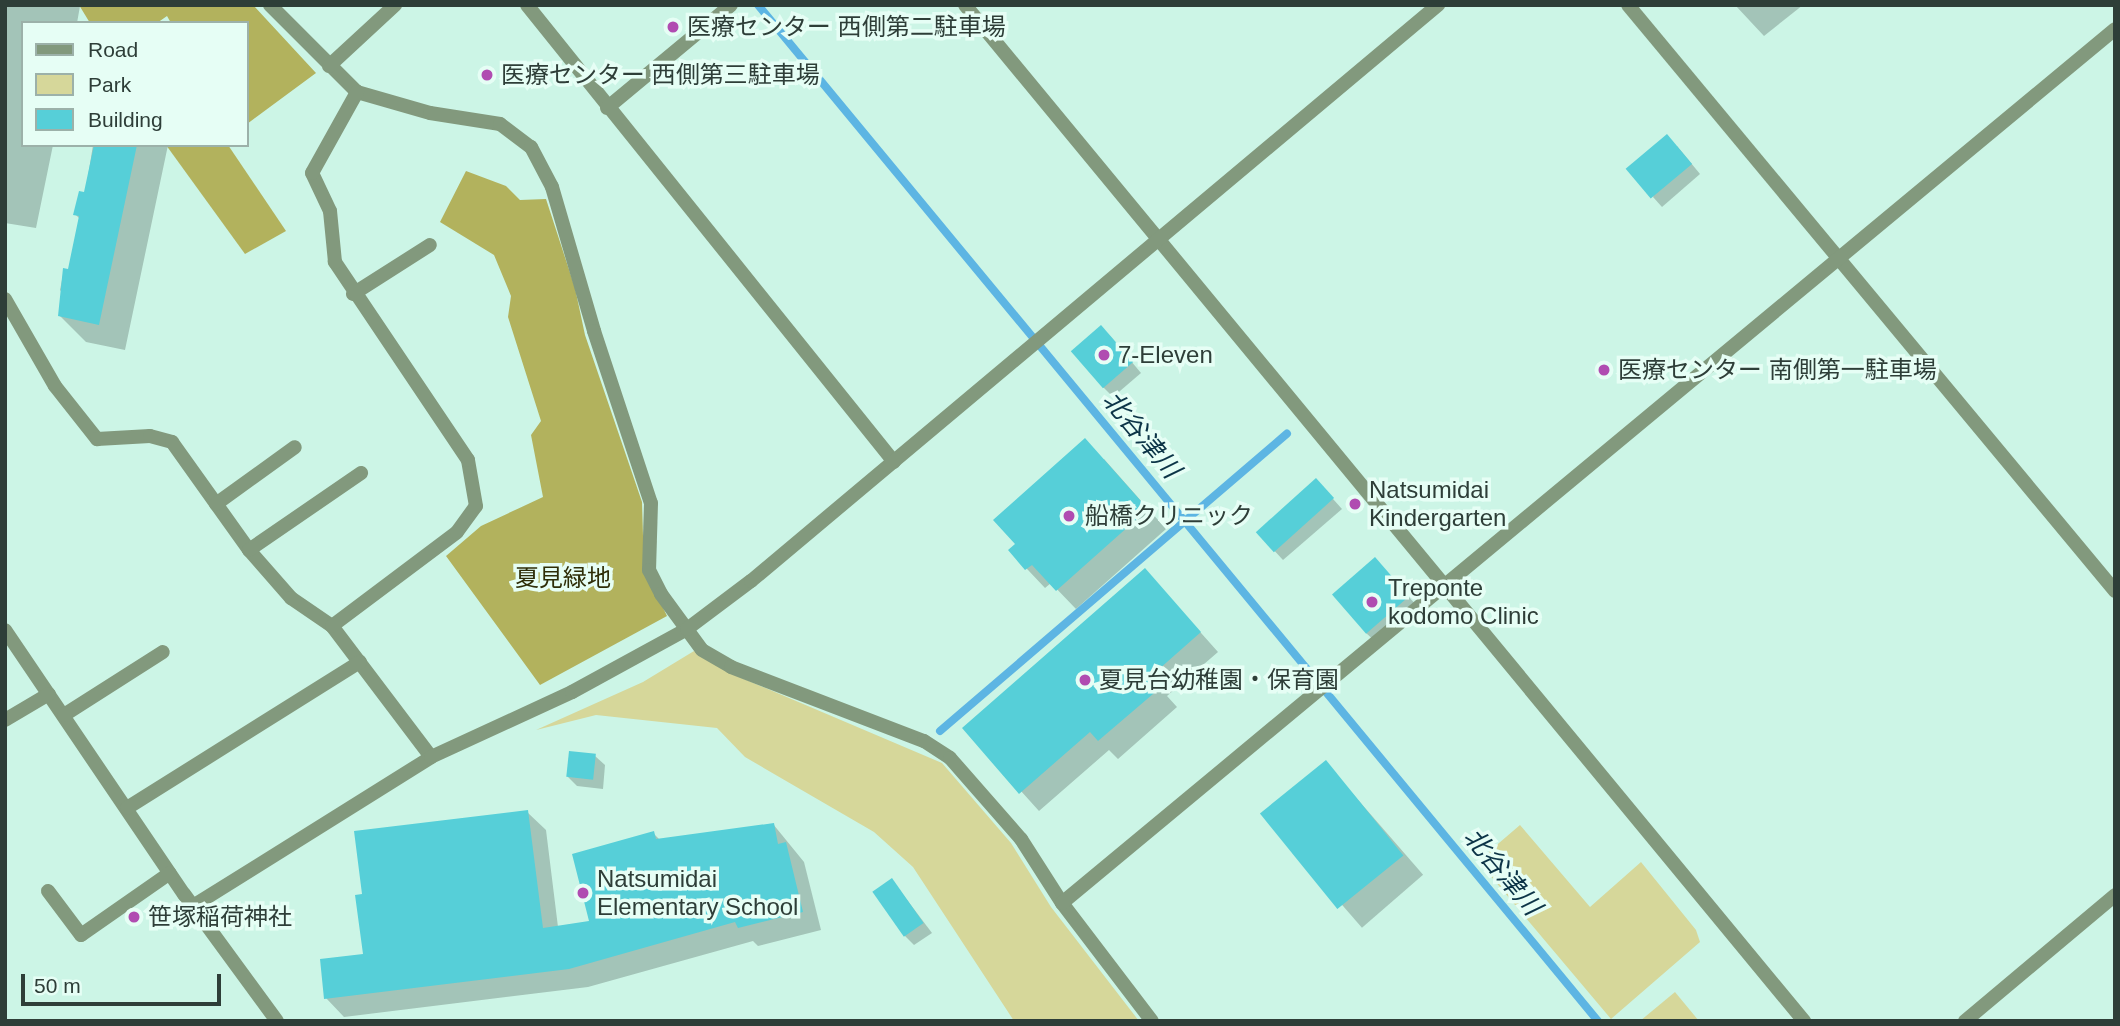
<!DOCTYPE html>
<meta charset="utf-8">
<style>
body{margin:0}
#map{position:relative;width:2120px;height:1026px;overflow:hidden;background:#ccf5e6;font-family:Arial,"Noto Sans JP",sans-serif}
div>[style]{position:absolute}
.green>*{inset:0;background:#d6d79a}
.forest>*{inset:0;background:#b2b25d}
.shadow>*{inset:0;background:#0003;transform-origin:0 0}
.stream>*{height:8px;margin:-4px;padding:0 4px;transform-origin:4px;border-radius:4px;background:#5db5e3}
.building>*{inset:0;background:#56cfd8;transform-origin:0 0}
.minor>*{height:14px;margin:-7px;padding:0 7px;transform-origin:7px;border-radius:7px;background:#82997d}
.tertiary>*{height:14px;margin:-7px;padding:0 7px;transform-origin:7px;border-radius:7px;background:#82997d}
.dots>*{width:19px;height:19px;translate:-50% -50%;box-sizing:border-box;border:4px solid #e6fef5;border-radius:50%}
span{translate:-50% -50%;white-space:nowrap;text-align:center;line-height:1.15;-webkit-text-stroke:7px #e6fef5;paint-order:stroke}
.poi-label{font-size:24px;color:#2e3e38}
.left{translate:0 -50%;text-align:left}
.park-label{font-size:24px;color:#2e2d07}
.water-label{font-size:26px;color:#0c3447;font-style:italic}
.frame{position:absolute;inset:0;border:7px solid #2e3e38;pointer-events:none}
.legend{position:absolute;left:21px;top:21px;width:228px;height:126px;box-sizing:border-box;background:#e6fef5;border:2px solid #9cb1a9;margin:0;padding:9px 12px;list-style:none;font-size:21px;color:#2e3e38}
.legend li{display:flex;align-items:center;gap:14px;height:35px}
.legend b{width:35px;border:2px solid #9cb1a9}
.scale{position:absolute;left:21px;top:974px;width:200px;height:32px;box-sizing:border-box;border:4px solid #2e3e38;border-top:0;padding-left:9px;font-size:21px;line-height:24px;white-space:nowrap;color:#2e3e38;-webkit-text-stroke:5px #e6fef5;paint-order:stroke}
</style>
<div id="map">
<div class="green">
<i style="clip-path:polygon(694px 651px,730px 673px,942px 763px,1011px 843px,1051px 907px,1139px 1021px,1014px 1021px,913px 867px,874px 832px,745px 757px,717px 728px,596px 715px,536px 730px,643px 682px)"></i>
<i style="clip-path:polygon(1520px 825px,1590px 907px,1641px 862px,1696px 930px,1700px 942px,1611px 1019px,1478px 861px)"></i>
<i style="clip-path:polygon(1675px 992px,1699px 1021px,1640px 1021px)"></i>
</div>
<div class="forest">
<i style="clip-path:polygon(79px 5px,253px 5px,316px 73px,247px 124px,247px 23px,171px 23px,167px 16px,157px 23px,90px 23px)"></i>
<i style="clip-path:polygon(166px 145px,228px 145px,286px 231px,245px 254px)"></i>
<i style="clip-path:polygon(466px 171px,506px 186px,520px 200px,546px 199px,575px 288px,585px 335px,642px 502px,644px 569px,667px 616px,540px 685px,446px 556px,481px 526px,543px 497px,531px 435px,541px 421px,508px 317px,511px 296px,494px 255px,440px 222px)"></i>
</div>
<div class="shadow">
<i style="clip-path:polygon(6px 5px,80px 6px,77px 23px,23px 23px,23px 145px,53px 145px,36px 228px,5px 223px)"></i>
<i style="clip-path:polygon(1735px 5px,1803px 5px,1764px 36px)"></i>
<i style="clip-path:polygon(93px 145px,168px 145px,125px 350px,86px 342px,60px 316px,64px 295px,60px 290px,64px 270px,69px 271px,80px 219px,75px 214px,85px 195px)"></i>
<i style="clip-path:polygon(1677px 146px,1700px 174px,1662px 207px,1653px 197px)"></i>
<i style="clip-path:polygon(1110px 336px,1141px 373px,1113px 397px,1103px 387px)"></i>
<i style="clip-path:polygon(1104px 459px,1166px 529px,1076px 609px,1051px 583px,1045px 588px,1010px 551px)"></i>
<i style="clip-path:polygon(1325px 490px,1342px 509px,1283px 560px,1257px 532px)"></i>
<i style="clip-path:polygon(1384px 569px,1417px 606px,1376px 642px,1366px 633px)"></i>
<i style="clip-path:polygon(1145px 570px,1218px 652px,1167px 696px,1177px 707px,1118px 759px,1109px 750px,1039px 811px,964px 728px)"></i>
<i style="clip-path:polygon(595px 756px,605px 765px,603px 789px,577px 786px,568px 777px)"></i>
<i style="left:1326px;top:763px;width:148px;height:81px;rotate:49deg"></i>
<i style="clip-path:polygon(527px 812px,546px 830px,558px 927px,591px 923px,653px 833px,660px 840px,773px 824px,804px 862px,821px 930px,758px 946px,753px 941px,588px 987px,344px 1017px,326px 998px,365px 955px,364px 895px)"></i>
<i style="clip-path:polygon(892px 880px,932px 933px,914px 945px,905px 936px)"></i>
</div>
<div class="stream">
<i style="left:758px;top:5px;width:1318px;rotate:50.42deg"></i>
<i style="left:940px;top:731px;width:457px;rotate:-40.6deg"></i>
</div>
<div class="building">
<i style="left:1667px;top:134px;width:39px;height:54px;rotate:50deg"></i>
<i style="clip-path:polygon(94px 145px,137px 145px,99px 325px,58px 316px,63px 268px,68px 269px,79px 216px,73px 215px,79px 191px,84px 192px)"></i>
<i style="left:1101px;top:325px;width:49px;height:40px;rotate:49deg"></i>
<i style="clip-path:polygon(1085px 438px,1148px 509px,1056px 591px,1032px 565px,1025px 570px,1008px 550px,1015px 544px,993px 520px)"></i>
<i style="left:1316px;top:478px;width:27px;height:81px;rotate:48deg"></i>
<i style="left:1375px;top:557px;width:52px;height:57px;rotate:49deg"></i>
<i style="clip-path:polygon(1145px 568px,1201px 632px,1150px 677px,1160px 688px,1098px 741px,1090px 732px,1019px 794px,962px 728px)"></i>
<i style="left:569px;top:751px;width:27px;height:26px;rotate:6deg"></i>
<i style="left:1326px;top:760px;width:123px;height:85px;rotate:51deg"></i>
<i style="clip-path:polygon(528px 810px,543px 928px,589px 921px,572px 854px,654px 831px,656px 839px,774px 823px,778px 844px,786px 842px,803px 912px,738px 928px,735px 922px,569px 969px,324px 999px,320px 959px,363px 954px,355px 895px,362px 894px,354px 831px)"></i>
<i style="left:892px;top:878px;width:55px;height:24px;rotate:55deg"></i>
</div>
<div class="minor">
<i style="left:270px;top:5px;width:123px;rotate:45deg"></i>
<i style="left:357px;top:92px;width:76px;rotate:16deg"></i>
<i style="left:430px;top:113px;width:71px;rotate:8.9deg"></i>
<i style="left:500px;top:124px;width:39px;rotate:37deg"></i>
<i style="left:531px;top:147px;width:45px;rotate:62.3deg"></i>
<i style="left:552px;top:187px;width:150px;rotate:73.7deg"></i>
<i style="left:594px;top:331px;width:181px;rotate:71.7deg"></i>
<i style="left:651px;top:503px;width:67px;rotate:91.7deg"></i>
<i style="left:649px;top:570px;width:27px;rotate:63deg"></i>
<i style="left:661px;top:594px;width:69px;rotate:53.8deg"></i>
<i style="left:702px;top:650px;width:34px;rotate:30deg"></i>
<i style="left:731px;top:667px;width:207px;rotate:21deg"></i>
<i style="left:924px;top:741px;width:31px;rotate:33deg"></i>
<i style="left:950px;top:758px;width:108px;rotate:48.8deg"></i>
<i style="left:1021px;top:839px;width:76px;rotate:57.4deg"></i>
<i style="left:1062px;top:903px;width:148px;rotate:52.7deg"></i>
<i style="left:527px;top:5px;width:586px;rotate:51.23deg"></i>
<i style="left:1628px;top:5px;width:762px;rotate:50.27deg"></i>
<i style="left:329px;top:66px;width:90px;rotate:-42.7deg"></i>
<i style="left:607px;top:108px;width:161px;rotate:-39.7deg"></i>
<i style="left:353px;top:294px;width:91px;rotate:-32.5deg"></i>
<i style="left:55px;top:386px;width:68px;rotate:51.6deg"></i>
<i style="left:97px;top:439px;width:53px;rotate:-3.2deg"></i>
<i style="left:150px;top:436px;width:23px;rotate:15deg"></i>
<i style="left:172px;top:442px;width:133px;rotate:54.5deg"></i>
<i style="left:249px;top:550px;width:64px;rotate:48.8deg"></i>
<i style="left:291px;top:598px;width:50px;rotate:34.3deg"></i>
<i style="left:332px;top:626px;width:164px;rotate:52.9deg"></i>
<i style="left:216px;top:504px;width:97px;rotate:-35.8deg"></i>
<i style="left:249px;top:550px;width:136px;rotate:-34.5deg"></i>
<i style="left:332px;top:626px;width:156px;rotate:-36.9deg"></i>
<i style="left:457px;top:532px;width:32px;rotate:-54deg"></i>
<i style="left:476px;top:506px;width:47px;rotate:-99.9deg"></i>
<i style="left:468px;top:460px;width:239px;rotate:-123.9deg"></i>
<i style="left:335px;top:262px;width:51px;rotate:-95.6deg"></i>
<i style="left:330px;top:211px;width:42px;rotate:-115.3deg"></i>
<i style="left:312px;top:173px;width:93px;rotate:-60.9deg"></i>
<i style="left:5px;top:630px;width:319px;rotate:55.9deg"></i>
<i style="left:184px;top:894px;width:157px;rotate:53.8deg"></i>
<i style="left:64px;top:715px;width:117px;rotate:-32.5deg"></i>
<i style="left:5px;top:720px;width:51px;rotate:-30.6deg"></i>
<i style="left:127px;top:808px;width:275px;rotate:-32.1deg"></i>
<i style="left:48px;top:891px;width:55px;rotate:53.1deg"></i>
<i style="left:81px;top:935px;width:108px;rotate:-34.9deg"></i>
<i style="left:1062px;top:903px;width:1368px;rotate:-39.69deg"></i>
<i style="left:1965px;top:1021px;width:196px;rotate:-40deg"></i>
</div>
<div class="tertiary">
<i style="left:965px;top:5px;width:1318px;rotate:50.45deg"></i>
<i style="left:5px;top:299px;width:100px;rotate:60.1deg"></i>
<i style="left:193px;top:906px;width:281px;rotate:-32deg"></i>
<i style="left:431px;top:757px;width:155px;rotate:-24.7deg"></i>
<i style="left:572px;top:692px;width:131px;rotate:-28.7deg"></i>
<i style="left:687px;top:629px;width:80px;rotate:-36.9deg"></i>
<i style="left:751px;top:581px;width:897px;rotate:-39.98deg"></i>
</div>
<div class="dots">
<i style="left:673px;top:27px;background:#b04cb1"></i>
<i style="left:487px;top:75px;background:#b04cb1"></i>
<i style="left:1104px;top:355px;background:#b04cb1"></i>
<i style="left:1604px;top:370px;background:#b04cb1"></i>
<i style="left:1355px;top:504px;background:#b04cb1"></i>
<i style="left:1069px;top:516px;background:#b04cb1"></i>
<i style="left:1372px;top:602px;background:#b04cb1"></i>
<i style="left:1085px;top:680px;background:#b04cb1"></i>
<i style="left:583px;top:893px;background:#b04cb1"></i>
<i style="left:134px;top:917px;background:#b04cb1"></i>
</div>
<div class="poi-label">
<span class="left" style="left:687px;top:27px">医療センター 西側第二駐車場</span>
<span class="left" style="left:501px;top:75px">医療センター 西側第三駐車場</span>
<span class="left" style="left:1118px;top:355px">7-Eleven</span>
<span class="left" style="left:1618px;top:370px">医療センター 南側第一駐車場</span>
<span class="left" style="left:1369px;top:504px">Natsumidai<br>Kindergarten</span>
<span class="left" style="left:1085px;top:516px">船橋クリニック</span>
<span class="left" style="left:1388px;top:602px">Treponte<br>kodomo Clinic</span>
<span class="left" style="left:1099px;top:680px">夏見台幼稚園・保育園</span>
<span class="left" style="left:597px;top:893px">Natsumidai<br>Elementary School</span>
<span class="left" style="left:148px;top:917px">笹塚稲荷神社</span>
</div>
<div class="park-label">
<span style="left:563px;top:578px">夏見緑地</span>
</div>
<div class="water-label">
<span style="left:1141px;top:435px;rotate:50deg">北谷津川</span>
<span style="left:1502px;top:872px;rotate:50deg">北谷津川</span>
</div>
<div class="frame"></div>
<ul class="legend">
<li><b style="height:9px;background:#82997d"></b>Road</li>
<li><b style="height:19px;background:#d6d79a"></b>Park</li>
<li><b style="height:19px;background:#56cfd8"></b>Building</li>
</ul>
<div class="scale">50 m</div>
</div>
